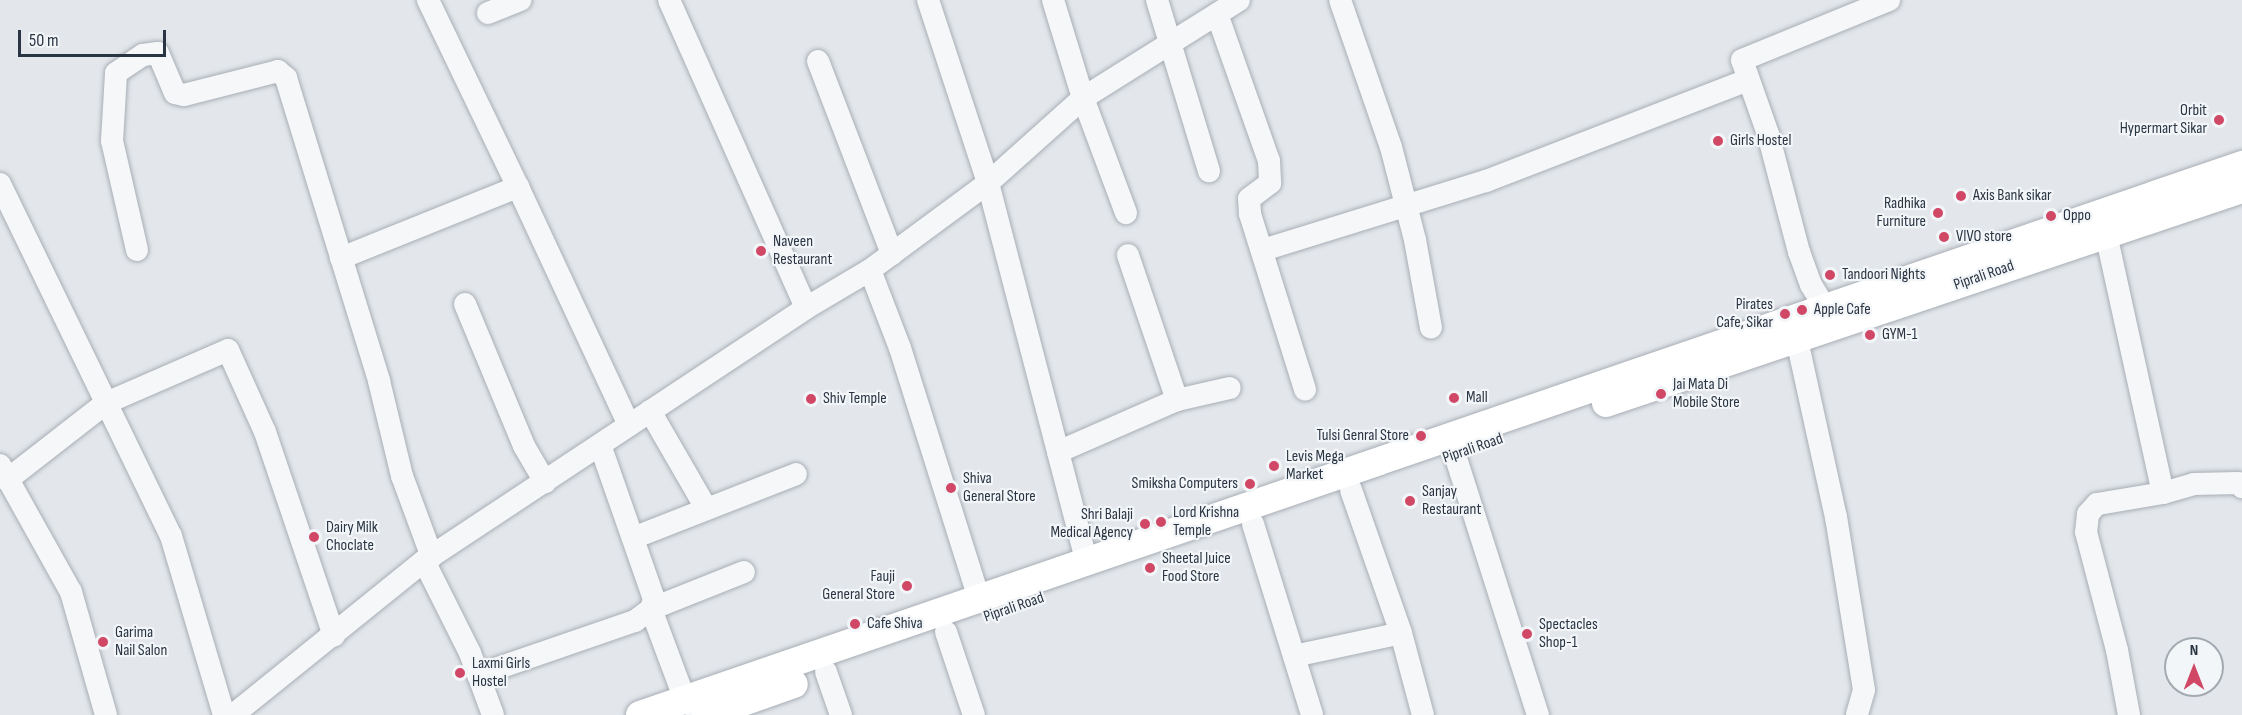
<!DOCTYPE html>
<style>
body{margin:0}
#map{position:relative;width:2242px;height:715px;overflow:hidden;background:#e3e7eb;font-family:"Sofia Sans Condensed",sans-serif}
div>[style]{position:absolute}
.roads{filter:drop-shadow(0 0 2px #a8aeb6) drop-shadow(0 0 2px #a8aeb6)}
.minor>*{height:22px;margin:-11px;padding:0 11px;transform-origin:11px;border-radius:11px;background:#f6f7f9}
.major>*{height:28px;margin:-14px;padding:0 14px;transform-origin:14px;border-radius:14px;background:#fff}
.dots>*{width:16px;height:16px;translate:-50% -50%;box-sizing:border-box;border:3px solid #f3f6f8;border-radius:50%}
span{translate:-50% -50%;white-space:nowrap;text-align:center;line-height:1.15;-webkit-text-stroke:4.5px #f3f6f8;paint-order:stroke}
.poi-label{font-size:16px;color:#2a3544}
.right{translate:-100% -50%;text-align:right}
.left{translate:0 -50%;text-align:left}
.street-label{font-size:16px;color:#2a3544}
.north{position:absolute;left:2164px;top:637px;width:60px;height:60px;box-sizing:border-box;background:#f3f6f8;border:2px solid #a3a9b0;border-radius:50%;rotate:0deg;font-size:16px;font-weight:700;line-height:24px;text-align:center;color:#2a3544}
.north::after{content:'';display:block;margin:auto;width:21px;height:27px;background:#d04866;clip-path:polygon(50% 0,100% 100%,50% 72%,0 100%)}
.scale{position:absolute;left:18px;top:30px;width:148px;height:27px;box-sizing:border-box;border:3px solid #2a3544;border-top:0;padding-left:8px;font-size:18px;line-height:21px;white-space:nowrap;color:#2a3544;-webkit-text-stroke:4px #f3f6f8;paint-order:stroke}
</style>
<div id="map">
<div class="roads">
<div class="minor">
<i style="left:669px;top:0;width:337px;rotate:66deg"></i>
<i style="left:928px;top:0;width:193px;rotate:71.8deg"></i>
<i style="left:988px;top:183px;width:393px;rotate:75.4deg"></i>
<i style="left:1053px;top:0;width:102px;rotate:73deg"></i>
<i style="left:1083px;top:98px;width:123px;rotate:69.5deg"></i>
<i style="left:1157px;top:0;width:179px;rotate:73.1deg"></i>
<i style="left:1340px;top:0;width:156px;rotate:70.9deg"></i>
<i style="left:1391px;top:147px;width:96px;rotate:75.5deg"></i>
<i style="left:1415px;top:240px;width:89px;rotate:79.7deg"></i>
<i style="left:488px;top:13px;width:35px;rotate:-22deg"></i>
<i style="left:1217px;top:14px;width:156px;rotate:70.5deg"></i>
<i style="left:1269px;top:161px;width:22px;rotate:87deg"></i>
<i style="left:1270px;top:183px;width:26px;rotate:143deg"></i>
<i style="left:1249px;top:199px;width:15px;rotate:86deg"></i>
<i style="left:1250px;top:214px;width:184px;rotate:72.6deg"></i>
<i style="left:818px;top:61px;width:207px;rotate:69deg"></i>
<i style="left:0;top:184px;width:391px;rotate:64.1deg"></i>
<i style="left:171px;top:536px;width:187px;rotate:73.5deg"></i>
<i style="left:518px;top:187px;width:263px;rotate:65deg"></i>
<i style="left:2106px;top:234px;width:265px;rotate:77.6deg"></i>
<i style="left:2163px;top:493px;width:67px;rotate:170.5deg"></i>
<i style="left:2097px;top:504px;width:13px;rotate:132deg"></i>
<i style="left:2088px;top:514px;width:18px;rotate:96deg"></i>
<i style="left:2086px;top:532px;width:122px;rotate:75.3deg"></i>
<i style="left:2117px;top:650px;width:66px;rotate:79.5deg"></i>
<i style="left:137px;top:250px;width:112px;rotate:-102.9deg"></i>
<i style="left:112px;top:141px;width:68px;rotate:-86.6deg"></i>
<i style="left:116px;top:73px;width:32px;rotate:-34deg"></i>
<i style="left:143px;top:55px;width:15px;rotate:-8deg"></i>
<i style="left:158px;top:53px;width:43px;rotate:67deg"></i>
<i style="left:175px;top:93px;width:9px;rotate:13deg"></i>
<i style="left:184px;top:95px;width:97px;rotate:-14.3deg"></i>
<i style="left:278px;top:71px;width:11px;rotate:41deg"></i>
<i style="left:286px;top:78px;width:317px;rotate:72.9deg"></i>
<i style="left:379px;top:381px;width:98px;rotate:76.4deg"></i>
<i style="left:402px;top:476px;width:86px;rotate:69.7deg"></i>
<i style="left:1263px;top:250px;width:233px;rotate:-17.2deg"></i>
<i style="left:1486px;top:181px;width:281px;rotate:-21.1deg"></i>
<i style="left:341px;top:258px;width:191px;rotate:-21.9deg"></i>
<i style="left:518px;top:187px;width:208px;rotate:-115.7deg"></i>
<i style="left:870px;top:270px;width:84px;rotate:69deg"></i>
<i style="left:900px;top:348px;width:263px;rotate:72.5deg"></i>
<i style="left:465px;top:304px;width:154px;rotate:67.4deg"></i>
<i style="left:524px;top:446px;width:42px;rotate:59.7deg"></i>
<i style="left:1825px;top:308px;width:27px;rotate:-121deg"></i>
<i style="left:1811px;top:285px;width:35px;rotate:-110deg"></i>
<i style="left:1799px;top:252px;width:122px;rotate:-104.7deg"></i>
<i style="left:1768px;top:134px;width:78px;rotate:-109.4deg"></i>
<i style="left:1742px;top:60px;width:159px;rotate:-22.2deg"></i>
<i style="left:1797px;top:340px;width:181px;rotate:77.6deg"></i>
<i style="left:1836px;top:517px;width:175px;rotate:80.8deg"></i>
<i style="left:1864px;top:690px;width:26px;rotate:106deg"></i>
<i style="left:1177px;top:400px;width:54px;rotate:-12.8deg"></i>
<i style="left:650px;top:411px;width:112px;rotate:60deg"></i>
<i style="left:1058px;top:452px;width:130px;rotate:-23.6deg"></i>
<i style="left:1177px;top:400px;width:153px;rotate:-108.7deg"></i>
<i style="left:1455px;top:455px;width:273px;rotate:72.3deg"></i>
<i style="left:0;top:465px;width:145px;rotate:60.8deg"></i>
<i style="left:71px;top:592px;width:128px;rotate:74.1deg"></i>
<i style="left:7px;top:480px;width:125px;rotate:-37.9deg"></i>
<i style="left:106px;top:403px;width:133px;rotate:-23.5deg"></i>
<i style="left:228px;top:350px;width:90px;rotate:65.7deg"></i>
<i style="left:265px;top:432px;width:215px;rotate:71.3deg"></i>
<i style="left:1351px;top:490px;width:151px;rotate:70.7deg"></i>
<i style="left:1401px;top:633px;width:85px;rotate:75deg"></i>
<i style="left:2163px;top:493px;width:32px;rotate:-16deg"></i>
<i style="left:2194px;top:484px;width:44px;rotate:-1.3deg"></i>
<i style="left:2238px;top:483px;width:6px;rotate:45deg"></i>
<i style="left:1253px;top:524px;width:200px;rotate:72.8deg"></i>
<i style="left:633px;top:538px;width:175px;rotate:-21.4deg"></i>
<i style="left:424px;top:561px;width:103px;rotate:63.4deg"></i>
<i style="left:470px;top:653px;width:66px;rotate:69.6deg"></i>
<i style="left:946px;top:632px;width:88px;rotate:71.4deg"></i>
<i style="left:1294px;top:656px;width:109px;rotate:-12.1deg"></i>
<i style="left:826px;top:672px;width:46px;rotate:70.8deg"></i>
<i style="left:478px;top:675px;width:166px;rotate:-19deg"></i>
<i style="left:635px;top:621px;width:20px;rotate:-37deg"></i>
<i style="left:651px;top:609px;width:10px;rotate:-73deg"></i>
<i style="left:654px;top:599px;width:163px;rotate:-109.3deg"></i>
<i style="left:696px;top:709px;width:14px;rotate:-141deg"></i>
<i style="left:685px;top:700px;width:97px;rotate:-110.5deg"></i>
<i style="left:651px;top:609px;width:100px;rotate:-21.7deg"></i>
<i style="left:233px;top:715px;width:245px;rotate:-38.9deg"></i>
<i style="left:424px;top:561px;width:458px;rotate:-33.5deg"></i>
<i style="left:806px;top:308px;width:74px;rotate:-30.7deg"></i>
<i style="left:870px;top:270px;width:147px;rotate:-36.4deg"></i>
<i style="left:988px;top:183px;width:127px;rotate:-41.8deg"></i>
<i style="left:1083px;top:98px;width:184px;rotate:-32.1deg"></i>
</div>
<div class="major">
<i style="left:1606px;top:403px;width:671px;rotate:-18.6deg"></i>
<i style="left:640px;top:715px;width:1694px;rotate:-18.95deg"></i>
<i style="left:706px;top:715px;width:93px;rotate:-19.4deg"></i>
</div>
</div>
<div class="dots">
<i style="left:2219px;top:120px;background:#d04866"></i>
<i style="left:1718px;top:141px;background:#d04866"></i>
<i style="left:1961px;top:196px;background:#d04866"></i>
<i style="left:1938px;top:213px;background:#d04866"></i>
<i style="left:2051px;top:216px;background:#d04866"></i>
<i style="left:1944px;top:237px;background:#d04866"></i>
<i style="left:761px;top:251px;background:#d04866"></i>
<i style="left:1830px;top:275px;background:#d04866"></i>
<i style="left:1802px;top:310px;background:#d04866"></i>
<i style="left:1785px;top:314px;background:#d04866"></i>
<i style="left:1870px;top:335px;background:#d04866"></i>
<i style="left:1661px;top:394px;background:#d04866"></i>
<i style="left:1454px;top:398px;background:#d04866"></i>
<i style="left:811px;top:399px;background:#d04866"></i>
<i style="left:1421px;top:436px;background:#d04866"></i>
<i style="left:1274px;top:466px;background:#d04866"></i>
<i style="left:1250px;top:484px;background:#d04866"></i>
<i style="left:951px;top:488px;background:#d04866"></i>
<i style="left:1410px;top:501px;background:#d04866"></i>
<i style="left:1161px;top:522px;background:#d04866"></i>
<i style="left:1145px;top:524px;background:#d04866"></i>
<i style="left:314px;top:537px;background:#d04866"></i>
<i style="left:1150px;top:568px;background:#d04866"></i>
<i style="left:907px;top:586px;background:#d04866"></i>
<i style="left:855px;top:624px;background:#d04866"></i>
<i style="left:1527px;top:634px;background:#d04866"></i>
<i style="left:103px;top:642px;background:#d04866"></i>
<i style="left:460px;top:673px;background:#d04866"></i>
</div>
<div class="poi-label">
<span class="right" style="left:2207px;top:120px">Orbit<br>Hypermart Sikar</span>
<span class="left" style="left:1730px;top:141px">Girls Hostel</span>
<span class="left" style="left:1973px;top:196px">Axis Bank sikar</span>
<span class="right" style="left:1926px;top:213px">Radhika<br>Furniture</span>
<span class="left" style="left:2063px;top:216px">Oppo</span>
<span class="left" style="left:1956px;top:237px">VIVO store</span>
<span class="left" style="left:773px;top:251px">Naveen<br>Restaurant</span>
<span class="left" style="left:1842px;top:275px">Tandoori Nights</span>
<span class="right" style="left:1773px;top:314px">Pirates<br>Cafe, Sikar</span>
<span class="left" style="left:1814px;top:310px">Apple Cafe</span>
<span class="left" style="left:1882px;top:335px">GYM-1</span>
<span class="left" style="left:1673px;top:394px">Jai Mata Di<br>Mobile Store</span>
<span class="left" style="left:1466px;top:398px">Mall</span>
<span class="left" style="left:823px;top:399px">Shiv Temple</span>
<span class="right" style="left:1409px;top:436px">Tulsi Genral Store</span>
<span class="left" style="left:1286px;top:466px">Levis Mega<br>Market</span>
<span class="left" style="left:963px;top:488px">Shiva<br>General Store</span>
<span class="right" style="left:1238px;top:484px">Smiksha Computers</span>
<span class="left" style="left:1422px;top:501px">Sanjay<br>Restaurant</span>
<span class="left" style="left:1173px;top:522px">Lord Krishna<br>Temple</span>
<span class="right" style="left:1133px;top:524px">Shri Balaji<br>Medical Agency</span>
<span class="left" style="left:326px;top:537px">Dairy Milk<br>Choclate</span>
<span class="left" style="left:1162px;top:568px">Sheetal Juice<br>Food Store</span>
<span class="right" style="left:895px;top:586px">Fauji<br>General Store</span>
<span class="left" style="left:867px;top:624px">Cafe Shiva</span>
<span class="left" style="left:1539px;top:634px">Spectacles<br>Shop-1</span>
<span class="left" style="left:115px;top:642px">Garima<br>Nail Salon</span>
<span class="left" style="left:472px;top:673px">Laxmi Girls<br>Hostel</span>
</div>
<div class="street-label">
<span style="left:1984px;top:276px;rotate:-19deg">Piprali Road</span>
<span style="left:1473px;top:449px;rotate:-19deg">Piprali Road</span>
<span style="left:1014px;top:608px;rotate:-19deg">Piprali Road</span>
</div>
<div class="north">N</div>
<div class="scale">50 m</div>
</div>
